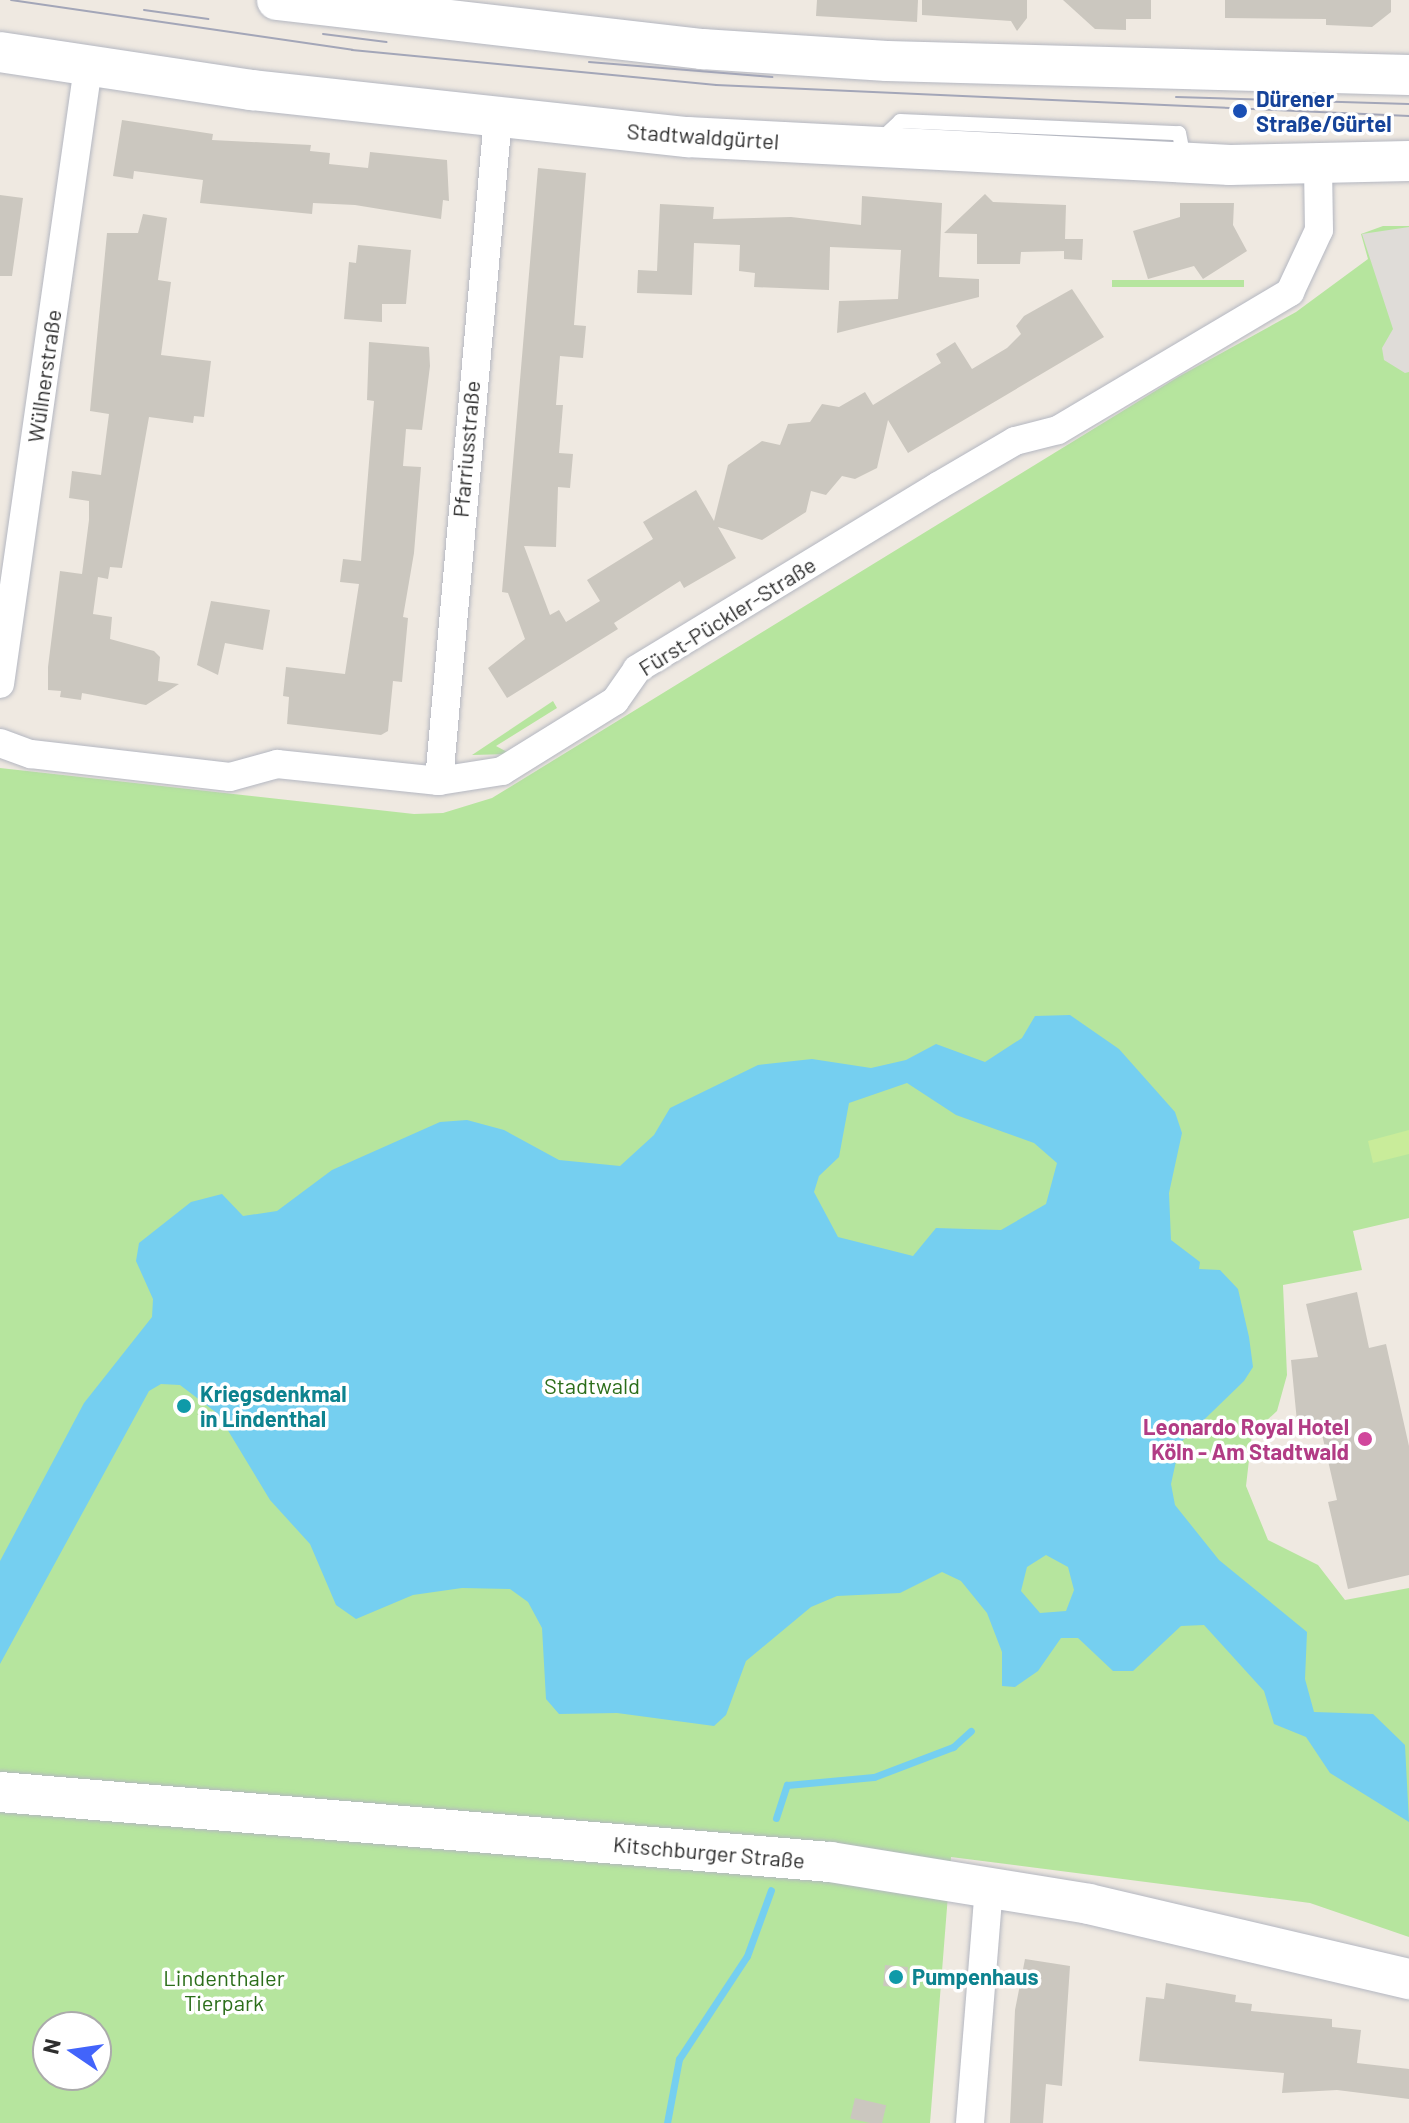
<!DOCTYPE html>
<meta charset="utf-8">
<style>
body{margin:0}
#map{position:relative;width:1409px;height:2123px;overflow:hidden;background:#efe9e1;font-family:Barlow,sans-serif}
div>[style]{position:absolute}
.green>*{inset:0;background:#b6e59e;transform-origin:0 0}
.pitch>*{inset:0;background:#c9ec9a}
.plaza>*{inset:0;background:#dfdcd8}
.water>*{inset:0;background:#75cff0}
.stream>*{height:7px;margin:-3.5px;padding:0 3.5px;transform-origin:3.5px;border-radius:3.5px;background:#75cff0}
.building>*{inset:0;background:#cbc7bf;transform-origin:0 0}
.roads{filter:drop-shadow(0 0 2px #b4b7c1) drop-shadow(0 0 2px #b4b7c1)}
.lane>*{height:14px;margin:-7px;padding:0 7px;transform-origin:7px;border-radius:7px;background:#fff}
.street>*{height:28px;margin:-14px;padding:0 14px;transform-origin:14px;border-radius:14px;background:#fff}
.secondary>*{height:40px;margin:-20px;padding:0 20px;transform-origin:20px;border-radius:20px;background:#fff}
.tram>*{height:2px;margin:-1px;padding:0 1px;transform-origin:1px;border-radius:1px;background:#a3a6b8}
.dots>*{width:22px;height:22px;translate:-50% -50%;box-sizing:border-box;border:4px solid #fff;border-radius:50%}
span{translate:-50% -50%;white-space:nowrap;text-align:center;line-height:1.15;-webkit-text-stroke:7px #fff;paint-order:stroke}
.transit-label{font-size:22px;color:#164399;font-weight:700}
.left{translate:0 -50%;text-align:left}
.street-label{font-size:22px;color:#2e2e2e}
.park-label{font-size:22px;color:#2c6e1b}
.culture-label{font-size:22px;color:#0d838f;font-weight:700}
.hotel-label{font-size:22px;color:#b23c85;font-weight:700}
.right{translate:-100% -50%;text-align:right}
.north{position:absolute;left:32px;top:2011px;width:80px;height:80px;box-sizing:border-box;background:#fff;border:2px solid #ababab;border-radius:50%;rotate:283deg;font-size:22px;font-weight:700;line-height:32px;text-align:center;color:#2e2e2e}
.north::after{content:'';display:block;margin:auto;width:28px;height:36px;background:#4264fb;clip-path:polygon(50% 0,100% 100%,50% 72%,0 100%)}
</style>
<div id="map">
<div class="green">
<i style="clip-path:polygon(evenodd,1383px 226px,1409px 226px,1409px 1218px,1353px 1231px,1362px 1270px,1283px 1285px,1287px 1375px,1277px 1411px,1252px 1434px,1246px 1486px,1268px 1540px,1318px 1565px,1345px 1600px,1409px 1588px,1409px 1937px,1310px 1903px,951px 1857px,930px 2123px,0 2123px,0 768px,414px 814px,443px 813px,492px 798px,1178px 377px,1296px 312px,1368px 259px,1361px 234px,1383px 226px,48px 2027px,96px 2027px,96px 2075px,48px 2075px,48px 2027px)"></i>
<i style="left:1244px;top:280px;width:7px;height:132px;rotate:90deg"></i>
<i style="clip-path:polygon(553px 701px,557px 708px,496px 746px,511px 754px,472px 755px)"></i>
</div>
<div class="pitch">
<i style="clip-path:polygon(1409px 1130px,1409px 1154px,1373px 1163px,1368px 1141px)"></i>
</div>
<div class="plaza">
<i style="clip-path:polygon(1409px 227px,1409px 372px,1405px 373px,1384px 360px,1382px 348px,1393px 329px,1362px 234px)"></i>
</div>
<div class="water">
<i style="clip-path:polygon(evenodd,1070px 1015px,1119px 1049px,1175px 1112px,1182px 1133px,1169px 1193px,1171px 1240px,1200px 1262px,1199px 1269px,1220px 1270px,1238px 1289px,1249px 1337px,1253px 1367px,1244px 1381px,1180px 1443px,1171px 1484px,1175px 1505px,1219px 1560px,1307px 1632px,1305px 1679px,1314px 1712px,1373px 1714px,1405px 1745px,1409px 1822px,1330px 1773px,1306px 1737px,1274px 1724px,1264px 1691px,1204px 1625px,1181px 1626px,1133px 1671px,1113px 1671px,1078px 1638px,1061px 1638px,1038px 1671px,1015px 1687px,1002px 1686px,1002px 1652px,987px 1613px,961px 1581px,942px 1572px,900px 1593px,837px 1596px,811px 1607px,746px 1661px,726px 1715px,714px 1726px,617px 1713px,559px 1714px,546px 1699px,542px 1628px,528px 1602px,510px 1589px,462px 1588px,413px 1595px,356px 1619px,336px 1605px,310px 1544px,270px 1500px,218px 1414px,180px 1385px,161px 1384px,149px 1391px,0 1664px,0 1561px,84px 1403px,152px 1317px,153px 1299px,136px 1261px,139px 1243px,191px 1202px,222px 1194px,243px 1216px,277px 1211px,332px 1170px,440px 1122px,467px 1120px,504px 1130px,559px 1160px,620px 1166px,654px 1135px,670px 1108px,758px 1065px,812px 1059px,871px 1068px,906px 1060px,936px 1044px,985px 1062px,1022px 1038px,1035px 1016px,1070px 1015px,907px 1083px,956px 1115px,1034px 1143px,1057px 1163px,1046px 1204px,1001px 1230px,936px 1228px,913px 1256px,838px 1237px,814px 1192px,819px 1176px,839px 1157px,849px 1103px,907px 1083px,1070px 1015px,1046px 1555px,1068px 1567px,1074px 1590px,1066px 1611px,1040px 1613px,1021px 1591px,1027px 1567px,1046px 1555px)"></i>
</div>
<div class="stream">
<i style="left:776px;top:1818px;width:35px;rotate:-72deg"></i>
<i style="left:787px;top:1785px;width:87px;rotate:-5.3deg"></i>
<i style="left:874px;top:1777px;width:85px;rotate:-20.8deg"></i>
<i style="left:953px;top:1747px;width:24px;rotate:-42deg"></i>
<i style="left:667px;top:2123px;width:65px;rotate:-79.4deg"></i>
<i style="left:679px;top:2059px;width:123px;rotate:-56.6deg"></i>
<i style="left:747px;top:1956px;width:70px;rotate:-70deg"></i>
</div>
<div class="building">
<i style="clip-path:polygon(817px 0,918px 0,917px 22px,816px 16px)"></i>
<i style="clip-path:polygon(922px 0,1027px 0,1027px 18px,1017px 31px,1011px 21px,922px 15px)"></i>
<i style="clip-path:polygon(1063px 0,1151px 0,1151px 19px,1126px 19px,1126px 30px,1095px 29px)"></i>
<i style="clip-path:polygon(1225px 0,1391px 0,1391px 12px,1372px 27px,1326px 25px,1326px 19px,1225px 18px)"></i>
<i style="clip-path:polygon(122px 120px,213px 134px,212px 140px,311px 145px,310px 151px,330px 153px,329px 164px,368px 168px,370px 152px,447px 160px,449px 201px,443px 200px,441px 219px,355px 205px,313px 203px,312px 214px,200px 203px,203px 180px,134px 171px,133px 179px,113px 176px)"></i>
<i style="clip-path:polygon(538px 168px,586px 173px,574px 325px,586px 326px,583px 358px,560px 356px,556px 405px,563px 405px,559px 453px,573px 454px,570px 488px,558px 487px,556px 547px,524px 546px,550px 615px,559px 610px,566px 622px,600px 601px,587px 580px,653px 539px,643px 522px,696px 490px,714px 521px,728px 465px,762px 441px,780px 445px,788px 424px,810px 422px,822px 404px,839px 407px,865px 392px,873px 405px,941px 363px,936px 354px,955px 342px,972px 369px,1007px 348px,1021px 334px,1016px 326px,1024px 316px,1072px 289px,1104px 337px,908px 453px,888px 420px,877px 468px,855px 479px,842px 476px,826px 495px,811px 491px,806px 512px,762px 540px,718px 527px,736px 558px,684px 588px,680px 581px,614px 623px,618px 629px,507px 698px,488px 668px,525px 639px,508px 593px,502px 592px)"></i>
<i style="clip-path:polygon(985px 194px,993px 202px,1066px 205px,1065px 239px,1083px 239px,1082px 260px,1064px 259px,1064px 251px,1021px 252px,1020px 264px,977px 264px,977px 234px,944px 233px)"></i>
<i style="clip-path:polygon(0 195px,23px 198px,12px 276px,0 276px)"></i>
<i style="clip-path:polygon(862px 196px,942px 203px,939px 277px,979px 279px,979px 297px,837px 333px,839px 301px,898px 299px,901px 250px,830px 247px,829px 290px,754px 287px,755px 273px,739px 271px,740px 245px,694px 243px,692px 295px,637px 293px,638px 270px,657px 271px,660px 204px,714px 207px,713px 219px,791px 217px,861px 225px)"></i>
<i style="clip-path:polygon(1180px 203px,1234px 203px,1233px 225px,1247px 251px,1203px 279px,1194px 266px,1148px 279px,1133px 231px,1180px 217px)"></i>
<i style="clip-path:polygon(143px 214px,167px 218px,158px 280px,171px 282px,161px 355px,211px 361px,204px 417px,194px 416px,193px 423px,149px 417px,122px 568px,110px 567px,108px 579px,98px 577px,93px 614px,112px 617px,110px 639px,154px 651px,160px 657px,158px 681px,179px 684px,146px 705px,82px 693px,81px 700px,60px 697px,61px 691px,48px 690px,48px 667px,60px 571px,82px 574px,89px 520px,89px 501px,69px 498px,72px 471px,101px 475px,109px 414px,90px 411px,107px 233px,138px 233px)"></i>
<i style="clip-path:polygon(358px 245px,411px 250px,406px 304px,382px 304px,382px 322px,344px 319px,349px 262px,356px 263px)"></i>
<i style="clip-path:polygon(369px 342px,429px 347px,430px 366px,422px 430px,406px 429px,403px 466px,421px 467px,414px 553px,403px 617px,408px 618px,402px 682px,393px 681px,388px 731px,381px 735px,287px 724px,289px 697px,283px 696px,286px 667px,345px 674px,359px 584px,340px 582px,343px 559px,361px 561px,374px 401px,367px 400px)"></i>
<i style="clip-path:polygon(211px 601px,270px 610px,263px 650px,225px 643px,218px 675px,197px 665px)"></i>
<i style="clip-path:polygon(1357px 1292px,1369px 1348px,1386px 1344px,1409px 1446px,1409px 1575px,1348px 1589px,1328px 1502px,1337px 1500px,1321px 1430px,1298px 1432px,1291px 1360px,1318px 1357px,1306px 1304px)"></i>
<i style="clip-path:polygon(1025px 1959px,1070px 1966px,1062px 2086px,1046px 2084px,1043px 2123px,1010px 2123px,1015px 2010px)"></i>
<i style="left:885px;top:1965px;width:23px;height:21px;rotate:5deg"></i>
<i style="clip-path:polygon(1166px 1983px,1236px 1995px,1235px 2002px,1252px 2004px,1251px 2011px,1332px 2019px,1332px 2027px,1361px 2030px,1357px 2063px,1409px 2069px,1409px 2099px,1337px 2090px,1282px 2093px,1284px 2073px,1139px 2061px,1146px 1997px,1164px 1999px)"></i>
<i style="left:855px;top:2098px;width:32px;height:21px;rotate:13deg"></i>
</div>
<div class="roads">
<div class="lane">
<i style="left:881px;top:139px;width:26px;rotate:-43deg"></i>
<i style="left:900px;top:121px;width:279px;rotate:2.5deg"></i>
<i style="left:1179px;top:133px;width:26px;rotate:79deg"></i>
</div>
<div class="street">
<i style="left:0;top:684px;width:623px;rotate:-81.88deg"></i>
<i style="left:0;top:743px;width:33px;rotate:20deg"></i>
<i style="left:31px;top:754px;width:200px;rotate:6.6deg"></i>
<i style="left:230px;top:777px;width:49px;rotate:-15.5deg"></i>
<i style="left:277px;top:764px;width:163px;rotate:6deg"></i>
<i style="left:439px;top:781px;width:64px;rotate:-9deg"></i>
<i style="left:502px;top:771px;width:133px;rotate:-31.8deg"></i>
<i style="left:615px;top:701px;width:39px;rotate:-55deg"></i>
<i style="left:637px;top:669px;width:352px;rotate:-31.3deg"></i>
<i style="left:938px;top:486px;width:89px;rotate:-30.3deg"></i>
<i style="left:1015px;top:441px;width:44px;rotate:-14.3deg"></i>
<i style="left:1058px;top:430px;width:270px;rotate:-30.7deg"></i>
<i style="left:1290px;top:292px;width:68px;rotate:-64.9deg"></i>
<i style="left:1319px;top:230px;width:65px;rotate:-90.9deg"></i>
<i style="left:439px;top:781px;width:667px;rotate:-84.92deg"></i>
<i style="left:970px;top:2123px;width:239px;rotate:-85.4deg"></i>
</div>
<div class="secondary">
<i style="left:277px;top:0;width:428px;rotate:6.6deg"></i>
<i style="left:702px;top:49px;width:185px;rotate:3.7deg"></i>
<i style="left:887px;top:61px;width:522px;rotate:1.54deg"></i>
<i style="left:0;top:52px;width:255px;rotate:8.6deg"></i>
<i style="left:252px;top:90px;width:438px;rotate:6.2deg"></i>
<i style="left:687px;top:137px;width:544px;rotate:2.95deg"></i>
<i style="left:1230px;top:165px;width:179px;rotate:-1.3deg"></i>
<i style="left:0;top:1792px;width:833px;rotate:4.82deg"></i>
<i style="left:830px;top:1862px;width:262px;rotate:9.2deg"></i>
<i style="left:1089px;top:1904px;width:329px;rotate:13.2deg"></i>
</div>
</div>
<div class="tram">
<i style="left:11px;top:0;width:345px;rotate:8.3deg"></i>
<i style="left:352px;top:50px;width:366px;rotate:5.5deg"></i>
<i style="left:716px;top:85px;width:694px;rotate:2.56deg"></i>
<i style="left:144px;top:10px;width:65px;rotate:8deg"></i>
<i style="left:323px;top:34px;width:64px;rotate:7.2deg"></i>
<i style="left:589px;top:62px;width:184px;rotate:4.7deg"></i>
<i style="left:1176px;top:97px;width:233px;rotate:1.7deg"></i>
</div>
<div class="dots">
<i style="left:1240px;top:111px;background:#1a4fb4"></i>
<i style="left:184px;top:1406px;background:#0f9aa8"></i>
<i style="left:1365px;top:1439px;background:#d1479c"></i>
<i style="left:896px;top:1977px;background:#0f9aa8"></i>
</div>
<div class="transit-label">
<span class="left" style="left:1256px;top:111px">Dürener<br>Straße/Gürtel</span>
</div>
<div class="street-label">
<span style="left:703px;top:136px;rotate:4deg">Stadtwaldgürtel</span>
<span style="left:44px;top:376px;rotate:-82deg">Wüllnerstraße</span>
<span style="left:466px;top:449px;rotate:-85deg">Pfarriusstraße</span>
<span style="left:727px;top:616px;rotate:-32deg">Fürst-Pückler-Straße</span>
<span style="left:709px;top:1852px;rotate:5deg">Kitschburger Straße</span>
</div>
<div class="park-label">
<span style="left:592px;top:1386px">Stadtwald</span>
<span style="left:224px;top:1990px">Lindenthaler<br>Tierpark</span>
</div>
<div class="culture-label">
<span class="left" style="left:200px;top:1406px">Kriegsdenkmal<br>in Lindenthal</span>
<span class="left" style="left:912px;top:1977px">Pumpenhaus</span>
</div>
<div class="hotel-label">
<span class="right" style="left:1349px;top:1439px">Leonardo Royal Hotel<br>Köln - Am Stadtwald</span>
</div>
<div class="north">N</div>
</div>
